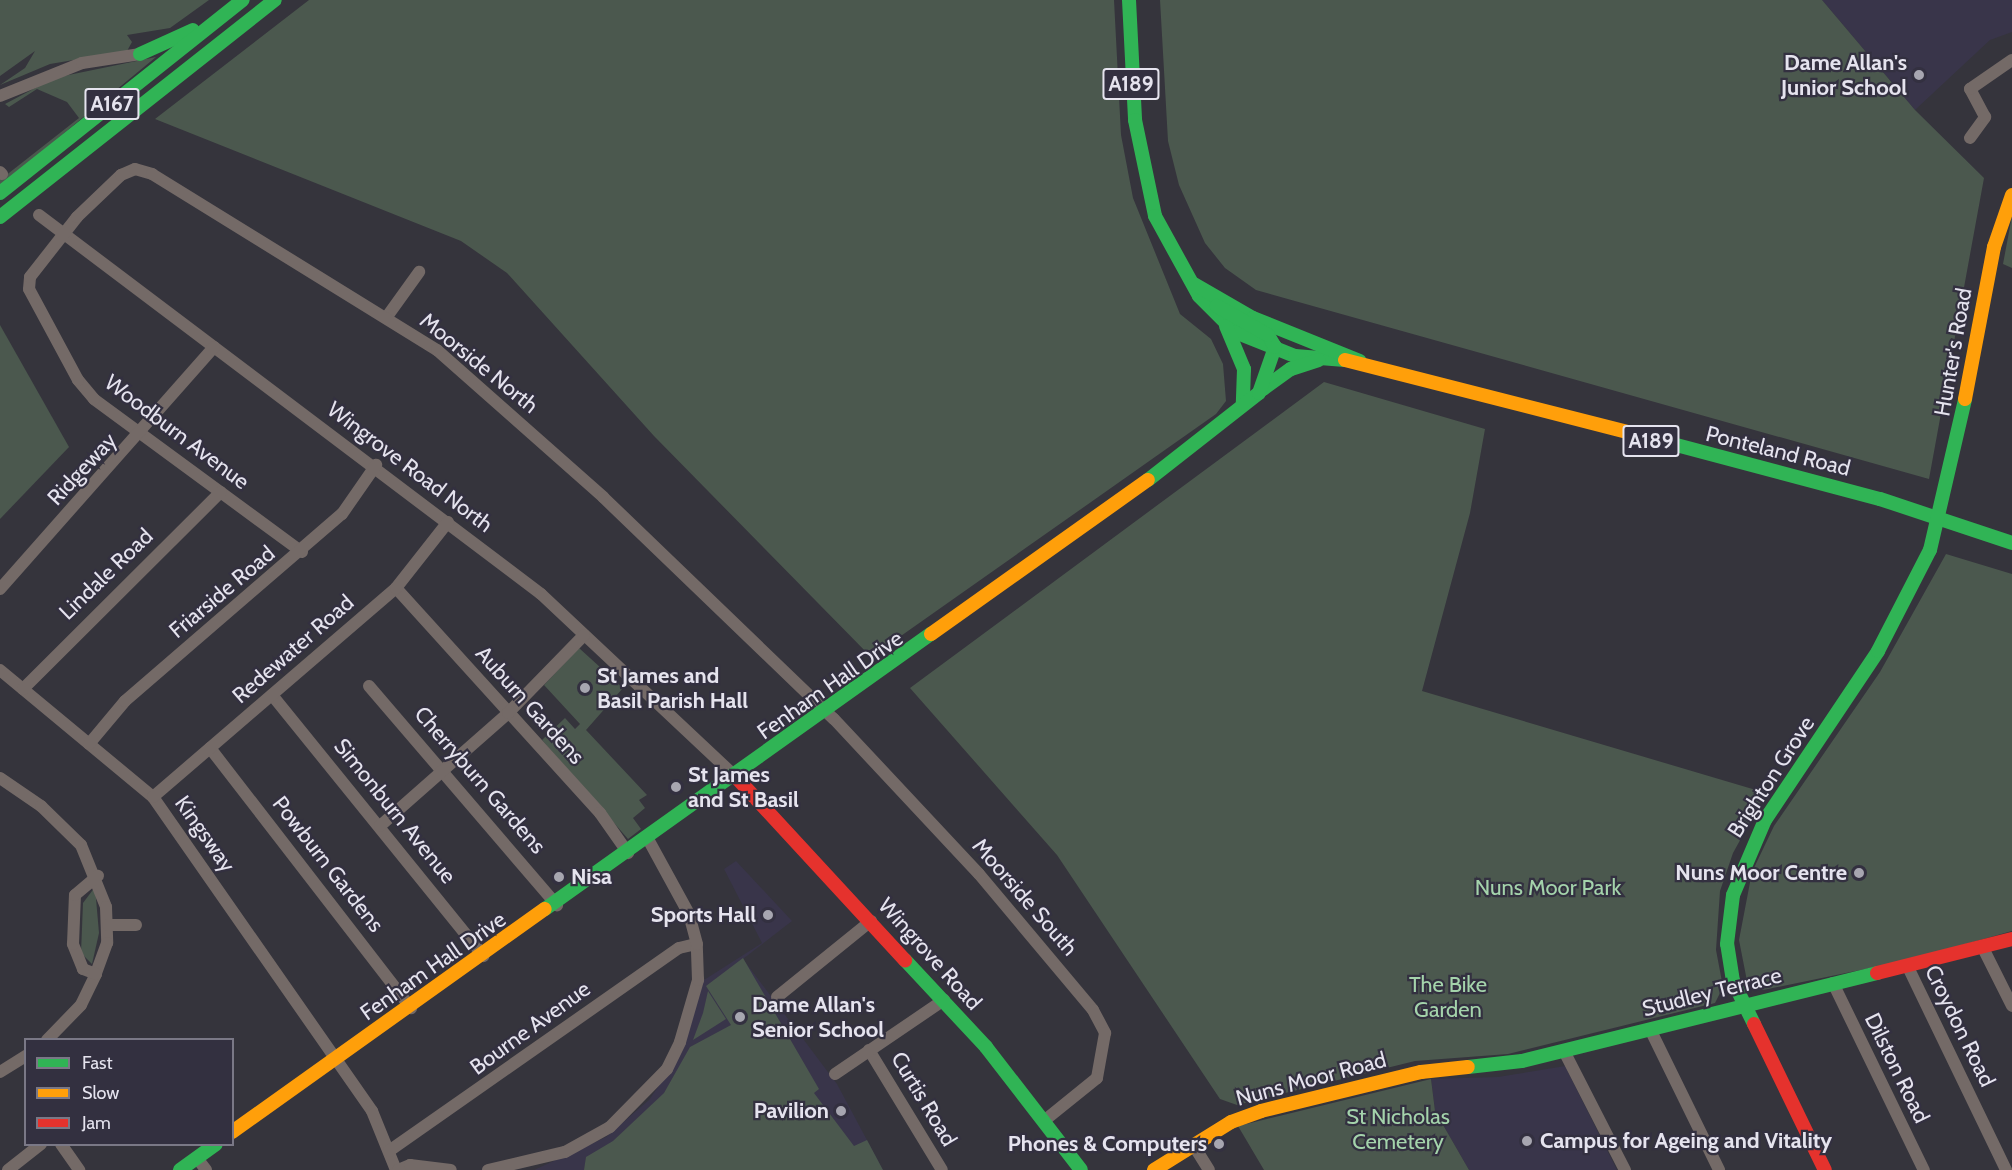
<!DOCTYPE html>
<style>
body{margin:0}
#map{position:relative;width:2012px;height:1170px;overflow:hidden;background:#35343c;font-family:Cabin,sans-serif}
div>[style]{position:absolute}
.built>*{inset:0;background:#39354a}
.green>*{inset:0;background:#4b584e}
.street>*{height:12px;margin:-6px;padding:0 6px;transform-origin:6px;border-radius:6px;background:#746a67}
.fast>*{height:14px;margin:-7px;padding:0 7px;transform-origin:7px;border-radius:7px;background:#30b455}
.slow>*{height:14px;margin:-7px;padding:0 7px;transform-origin:7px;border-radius:7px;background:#ff9f0a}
.jam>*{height:14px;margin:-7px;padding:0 7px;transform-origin:7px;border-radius:7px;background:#e5322d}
.dots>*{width:16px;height:16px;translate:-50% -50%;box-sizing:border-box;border:3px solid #333040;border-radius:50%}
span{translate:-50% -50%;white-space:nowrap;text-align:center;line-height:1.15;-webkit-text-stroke:4.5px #333040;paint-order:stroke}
.shield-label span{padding:2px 4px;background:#333040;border:2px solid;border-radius:4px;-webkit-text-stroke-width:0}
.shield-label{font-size:21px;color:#e5e3ee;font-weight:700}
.poi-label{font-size:22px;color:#e5e3ee;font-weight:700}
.right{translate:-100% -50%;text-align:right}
.left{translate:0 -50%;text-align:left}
.street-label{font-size:22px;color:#e5e3ee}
.park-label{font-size:22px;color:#a4d3ab}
.legend{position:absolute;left:24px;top:1038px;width:210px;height:108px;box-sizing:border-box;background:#333040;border:2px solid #7a7886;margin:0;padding:8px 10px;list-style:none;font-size:18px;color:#e5e3ee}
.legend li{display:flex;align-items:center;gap:12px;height:30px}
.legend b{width:30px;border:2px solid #7a7886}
</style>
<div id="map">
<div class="built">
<i style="clip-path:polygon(1822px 0,2012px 0,2012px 32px,1990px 40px,1915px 110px)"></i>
<i style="clip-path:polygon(736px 861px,792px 921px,743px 959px,837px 1084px,883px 1170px,534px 1170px,606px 1137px,649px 1100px,682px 1052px,704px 980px,762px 943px,724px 869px)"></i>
<i style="clip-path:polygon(1565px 1066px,1617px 1170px,1469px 1170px,1435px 1111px,1431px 1079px,1498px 1077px)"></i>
</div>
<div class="green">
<i style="clip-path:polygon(0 0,209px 0,170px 28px,127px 35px,132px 42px,127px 51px,50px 64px,0 85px,25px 68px,35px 51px,0 76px)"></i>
<i style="clip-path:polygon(309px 0,1114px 0,1121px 135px,1133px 198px,1180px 314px,1211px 339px,1223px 364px,1226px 401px,1216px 414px,871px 657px,654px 436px,507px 273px,461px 241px,155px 119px)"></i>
<i style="clip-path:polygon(1160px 0,1822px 0,1915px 110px,1984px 178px,1929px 479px,1256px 290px,1225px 268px,1205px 243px,1179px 185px,1168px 141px)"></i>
<i style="clip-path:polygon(156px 57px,0 186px,0 180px,79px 118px,67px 102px,37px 89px,9px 107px,5px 104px,54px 78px)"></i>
<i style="clip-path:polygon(2012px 216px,2012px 268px,2003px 264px)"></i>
<i style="clip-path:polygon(0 325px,69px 447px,0 519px)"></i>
<i style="clip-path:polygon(1324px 382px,1485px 429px,1470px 513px,1422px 691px,1766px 793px,1733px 853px,1720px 891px,1716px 950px,1723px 987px,1715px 1003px,1508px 1054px,1415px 1061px,1237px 1105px,1220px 1099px,1057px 855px,910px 688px)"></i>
<i style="clip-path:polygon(1946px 554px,2012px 574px,2012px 931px,1909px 960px,1763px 990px,1747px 981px,1739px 940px,1752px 872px,1774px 826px,1880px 672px)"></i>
<i style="clip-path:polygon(579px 648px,623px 688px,586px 730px,647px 795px,639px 800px,645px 808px,633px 818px,641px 829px,628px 839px,542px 740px,565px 718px,575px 729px,580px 724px,544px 685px)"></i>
<i style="clip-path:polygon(95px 887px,99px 933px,92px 964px,81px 953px,83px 903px)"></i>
<i style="clip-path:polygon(743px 958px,819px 1089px,814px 1093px,854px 1146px,867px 1140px,883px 1170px,584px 1170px,586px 1157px,613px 1141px,664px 1093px,690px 1047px,731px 1025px,706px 986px)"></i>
<i style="clip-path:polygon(708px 991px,726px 1019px,693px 1040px,703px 1013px)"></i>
<i style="clip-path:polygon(1431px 1079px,1435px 1111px,1469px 1170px,1264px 1170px,1238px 1126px)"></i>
</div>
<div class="street">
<i style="left:0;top:96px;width:88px;rotate:-21.9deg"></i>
<i style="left:82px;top:63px;width:59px;rotate:-8.8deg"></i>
<i style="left:1970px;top:138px;width:26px;rotate:-54deg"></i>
<i style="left:1985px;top:117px;width:32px;rotate:-118deg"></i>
<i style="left:1970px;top:89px;width:51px;rotate:-34.6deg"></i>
<i style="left:0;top:172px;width:3px;rotate:45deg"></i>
<i style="left:39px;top:215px;width:629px;rotate:37.05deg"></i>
<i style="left:541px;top:594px;width:266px;rotate:43.2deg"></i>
<i style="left:386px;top:318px;width:57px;rotate:-54.3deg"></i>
<i style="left:302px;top:552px;width:258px;rotate:-143.7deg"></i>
<i style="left:94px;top:399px;width:25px;rotate:-130deg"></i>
<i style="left:78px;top:380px;width:103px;rotate:-118.3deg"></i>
<i style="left:29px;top:289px;width:12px;rotate:-85deg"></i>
<i style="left:30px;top:277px;width:76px;rotate:-51.9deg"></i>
<i style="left:77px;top:217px;width:61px;rotate:-43.7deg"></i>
<i style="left:121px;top:175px;width:15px;rotate:-23deg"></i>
<i style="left:135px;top:169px;width:18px;rotate:16deg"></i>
<i style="left:152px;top:174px;width:335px;rotate:31.7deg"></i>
<i style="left:437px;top:350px;width:222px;rotate:41.5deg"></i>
<i style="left:603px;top:497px;width:320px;rotate:43.9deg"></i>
<i style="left:834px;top:719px;width:212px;rotate:46.9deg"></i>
<i style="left:979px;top:874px;width:177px;rotate:50deg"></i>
<i style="left:1093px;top:1010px;width:26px;rotate:62deg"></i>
<i style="left:1105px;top:1033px;width:46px;rotate:100.1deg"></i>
<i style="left:1097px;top:1078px;width:67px;rotate:141.1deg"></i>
<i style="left:396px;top:588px;width:304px;rotate:47.8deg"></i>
<i style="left:600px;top:813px;width:49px;rotate:55deg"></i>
<i style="left:0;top:589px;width:323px;rotate:-48.5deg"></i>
<i style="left:0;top:670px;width:199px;rotate:39.7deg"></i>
<i style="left:153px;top:797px;width:383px;rotate:55.1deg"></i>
<i style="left:372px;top:1111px;width:64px;rotate:67.9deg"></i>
<i style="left:369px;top:686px;width:289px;rotate:49.4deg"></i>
<i style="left:23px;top:689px;width:279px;rotate:-44.9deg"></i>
<i style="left:272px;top:695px;width:336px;rotate:51deg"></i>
<i style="left:89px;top:744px;width:56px;rotate:-50.1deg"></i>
<i style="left:125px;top:701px;width:286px;rotate:-40.8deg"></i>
<i style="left:342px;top:514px;width:60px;rotate:-55.2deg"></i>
<i style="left:210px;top:748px;width:329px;rotate:52.3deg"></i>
<i style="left:0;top:778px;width:50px;rotate:34.3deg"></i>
<i style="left:41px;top:806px;width:56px;rotate:44.3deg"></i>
<i style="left:81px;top:845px;width:67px;rotate:68deg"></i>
<i style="left:106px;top:907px;width:36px;rotate:88deg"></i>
<i style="left:107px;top:943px;width:33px;rotate:110deg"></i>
<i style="left:96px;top:974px;width:34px;rotate:116deg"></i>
<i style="left:81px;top:1005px;width:49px;rotate:134.2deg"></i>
<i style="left:153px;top:797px;width:321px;rotate:-40.7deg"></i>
<i style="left:396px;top:588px;width:84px;rotate:-51.8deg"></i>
<i style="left:380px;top:826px;width:171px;rotate:-41.4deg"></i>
<i style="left:508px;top:713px;width:109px;rotate:-45.7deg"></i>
<i style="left:108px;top:925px;width:28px"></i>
<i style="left:1982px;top:946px;width:67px;rotate:63.4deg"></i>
<i style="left:1907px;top:965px;width:228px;rotate:64.2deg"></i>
<i style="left:96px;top:974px;width:14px;rotate:-159deg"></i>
<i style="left:83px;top:969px;width:27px;rotate:-112deg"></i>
<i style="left:73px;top:944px;width:49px;rotate:-87.7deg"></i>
<i style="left:75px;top:895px;width:30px;rotate:-40deg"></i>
<i style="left:1833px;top:983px;width:208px;rotate:64.1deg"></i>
<i style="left:777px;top:997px;width:121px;rotate:-39deg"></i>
<i style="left:1650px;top:1029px;width:157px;rotate:63.9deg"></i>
<i style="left:869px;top:1050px;width:140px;rotate:58.7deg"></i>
<i style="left:1564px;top:1051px;width:134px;rotate:62.9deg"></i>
<i style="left:0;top:1072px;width:31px;rotate:-32deg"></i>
<i style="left:835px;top:1074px;width:132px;rotate:-34.2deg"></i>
<i style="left:61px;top:1144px;width:32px;rotate:55deg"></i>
<i style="left:1194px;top:1146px;width:28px;rotate:58deg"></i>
<i style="left:389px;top:1151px;width:354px;rotate:-35deg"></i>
<i style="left:679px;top:948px;width:18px;rotate:-13deg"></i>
<i style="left:197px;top:1158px;width:15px;rotate:53deg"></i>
<i style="left:8px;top:1170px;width:42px;rotate:-38.2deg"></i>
<i style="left:398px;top:1170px;width:13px;rotate:-23deg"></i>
<i style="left:410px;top:1165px;width:41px;rotate:7deg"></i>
<i style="left:488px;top:1170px;width:79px;rotate:-13.2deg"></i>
<i style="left:565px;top:1152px;width:51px;rotate:-29.1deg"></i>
<i style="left:610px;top:1127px;width:81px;rotate:-45.5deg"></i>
<i style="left:667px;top:1069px;width:30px;rotate:-64deg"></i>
<i style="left:680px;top:1042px;width:65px;rotate:-73.8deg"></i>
<i style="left:698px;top:980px;width:36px;rotate:-92deg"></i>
<i style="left:697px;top:944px;width:31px;rotate:-105deg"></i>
<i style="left:689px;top:914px;width:85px;rotate:-118.7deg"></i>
</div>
<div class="fast">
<i style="left:1129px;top:0;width:120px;rotate:87.1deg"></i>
<i style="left:1135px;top:120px;width:98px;rotate:78.2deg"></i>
<i style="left:1155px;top:216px;width:91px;rotate:61.2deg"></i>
<i style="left:1199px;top:296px;width:51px;rotate:45deg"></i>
<i style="left:1235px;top:332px;width:65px;rotate:21.8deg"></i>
<i style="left:1295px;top:356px;width:50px;rotate:4.6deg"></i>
<i style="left:140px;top:54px;width:58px;rotate:-24.4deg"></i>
<i style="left:0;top:193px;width:310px;rotate:-38.5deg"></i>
<i style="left:0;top:217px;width:350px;rotate:-38.3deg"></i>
<i style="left:1194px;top:284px;width:68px;rotate:30deg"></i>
<i style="left:1253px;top:318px;width:115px;rotate:21.9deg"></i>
<i style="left:1226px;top:326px;width:47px;rotate:67.3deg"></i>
<i style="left:1244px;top:369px;width:35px;rotate:92deg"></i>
<i style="left:1263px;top:389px;width:34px;rotate:-36deg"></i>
<i style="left:1291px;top:369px;width:29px;rotate:-18deg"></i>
<i style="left:1635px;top:434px;width:253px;rotate:14.9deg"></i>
<i style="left:1880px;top:499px;width:139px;rotate:18.4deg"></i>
<i style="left:1148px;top:480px;width:141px;rotate:-38.1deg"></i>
<i style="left:1259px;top:393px;width:49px;rotate:-70.8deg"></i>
<i style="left:1275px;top:347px;width:14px;rotate:-120deg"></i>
<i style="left:1268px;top:335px;width:59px;rotate:-150.4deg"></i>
<i style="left:545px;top:909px;width:474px;rotate:-35.5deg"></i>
<i style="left:905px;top:960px;width:119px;rotate:47deg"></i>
<i style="left:986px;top:1047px;width:155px;rotate:52.3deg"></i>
<i style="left:1754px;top:1024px;width:48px;rotate:-116deg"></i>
<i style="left:1733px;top:981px;width:37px;rotate:-99deg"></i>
<i style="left:1727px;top:944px;width:49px;rotate:-83deg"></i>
<i style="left:1733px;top:895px;width:82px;rotate:-66.9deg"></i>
<i style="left:1765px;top:820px;width:203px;rotate:-56.2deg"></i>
<i style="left:1878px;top:651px;width:114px;rotate:-62.8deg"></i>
<i style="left:1930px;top:550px;width:155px;rotate:-76.9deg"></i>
<i style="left:1468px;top:1067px;width:54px;rotate:-6.3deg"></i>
<i style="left:1522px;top:1061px;width:366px;rotate:-13.9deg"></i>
<i style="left:180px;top:1170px;width:44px;rotate:-35.8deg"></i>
</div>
<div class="slow">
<i style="left:1345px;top:360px;width:299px;rotate:14.3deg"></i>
<i style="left:1965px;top:399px;width:155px;rotate:-79.2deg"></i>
<i style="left:1994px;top:247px;width:55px;rotate:-70.9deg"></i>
<i style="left:931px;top:634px;width:266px;rotate:-35.4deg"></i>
<i style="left:232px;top:1132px;width:384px;rotate:-35.5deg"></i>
<i style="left:1154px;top:1170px;width:91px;rotate:-31.9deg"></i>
<i style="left:1231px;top:1122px;width:32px;rotate:-20deg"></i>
<i style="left:1261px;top:1111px;width:165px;rotate:-13.7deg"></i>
<i style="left:1421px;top:1072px;width:47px;rotate:-6.1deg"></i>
</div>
<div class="jam">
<i style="left:735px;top:776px;width:251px;rotate:47.3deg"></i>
<i style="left:1877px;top:973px;width:139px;rotate:-14.1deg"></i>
<i style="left:1754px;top:1024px;width:162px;rotate:64.1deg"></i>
</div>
<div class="dots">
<i style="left:1919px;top:75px;background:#a7a6b0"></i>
<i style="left:585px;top:688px;background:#a7a6b0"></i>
<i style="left:676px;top:787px;background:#a7a6b0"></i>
<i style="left:1859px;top:873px;background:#a7a6b0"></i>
<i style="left:559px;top:877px;background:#a7a6b0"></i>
<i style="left:768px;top:915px;background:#a7a6b0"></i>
<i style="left:740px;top:1017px;background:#a7a6b0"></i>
<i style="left:841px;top:1111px;background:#a7a6b0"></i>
<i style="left:1527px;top:1141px;background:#a7a6b0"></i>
<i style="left:1219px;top:1144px;background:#a7a6b0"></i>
</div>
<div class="shield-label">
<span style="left:1131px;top:84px">A189</span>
<span style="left:112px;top:104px">A167</span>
<span style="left:1651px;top:441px">A189</span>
</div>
<div class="poi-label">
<span class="right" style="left:1907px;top:75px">Dame Allan's<br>Junior School</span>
<span class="left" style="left:597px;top:688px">St James and<br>Basil Parish Hall</span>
<span class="left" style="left:688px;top:787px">St James<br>and St Basil</span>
<span class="right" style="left:1847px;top:873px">Nuns Moor Centre</span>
<span class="left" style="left:571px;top:877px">Nisa</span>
<span class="right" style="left:756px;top:915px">Sports Hall</span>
<span class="left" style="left:752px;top:1017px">Dame Allan's<br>Senior School</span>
<span class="right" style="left:829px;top:1111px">Pavilion</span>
<span class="left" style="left:1540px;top:1141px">Campus for Ageing and Vitality</span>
<span class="right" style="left:1207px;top:1144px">Phones &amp; Computers</span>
</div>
<div class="street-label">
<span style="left:1953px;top:352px;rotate:-80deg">Hunter's Road</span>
<span style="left:479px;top:363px;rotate:39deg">Moorside North</span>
<span style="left:177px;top:432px;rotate:37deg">Woodburn Avenue</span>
<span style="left:1778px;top:451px;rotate:14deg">Ponteland Road</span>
<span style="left:410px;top:467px;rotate:37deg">Wingrove Road North</span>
<span style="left:82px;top:469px;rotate:-47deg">Ridgeway</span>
<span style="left:106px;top:574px;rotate:-44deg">Lindale Road</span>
<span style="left:222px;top:592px;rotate:-40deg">Friarside Road</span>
<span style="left:293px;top:649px;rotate:-41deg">Redewater Road</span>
<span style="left:830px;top:685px;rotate:-35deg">Fenham Hall Drive</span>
<span style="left:530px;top:705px;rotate:48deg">Auburn Gardens</span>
<span style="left:1771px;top:777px;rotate:-57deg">Brighton Grove</span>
<span style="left:480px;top:780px;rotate:49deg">Cherryburn Gardens</span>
<span style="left:395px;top:811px;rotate:51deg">Simonburn Avenue</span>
<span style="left:205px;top:834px;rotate:55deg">Kingsway</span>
<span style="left:328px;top:864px;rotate:52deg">Powburn Gardens</span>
<span style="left:1025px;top:897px;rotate:49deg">Moorside South</span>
<span style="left:930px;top:954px;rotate:48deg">Wingrove Road</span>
<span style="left:433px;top:966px;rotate:-35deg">Fenham Hall Drive</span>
<span style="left:1712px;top:992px;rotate:-14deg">Studley Terrace</span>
<span style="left:1960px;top:1026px;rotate:64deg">Croydon Road</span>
<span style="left:530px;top:1028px;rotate:-36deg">Bourne Avenue</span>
<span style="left:1897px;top:1068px;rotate:64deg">Dilston Road</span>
<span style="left:1311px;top:1079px;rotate:-15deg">Nuns Moor Road</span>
<span style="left:924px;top:1099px;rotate:59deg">Curtis Road</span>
</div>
<div class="park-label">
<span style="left:1548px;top:888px">Nuns Moor Park</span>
<span style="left:1448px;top:997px">The Bike<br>Garden</span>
<span style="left:1398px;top:1129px">St Nicholas<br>Cemetery</span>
</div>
<ul class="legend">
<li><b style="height:8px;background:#30b455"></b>Fast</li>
<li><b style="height:8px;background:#ff9f0a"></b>Slow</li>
<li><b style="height:8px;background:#e5322d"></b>Jam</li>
</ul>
</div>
